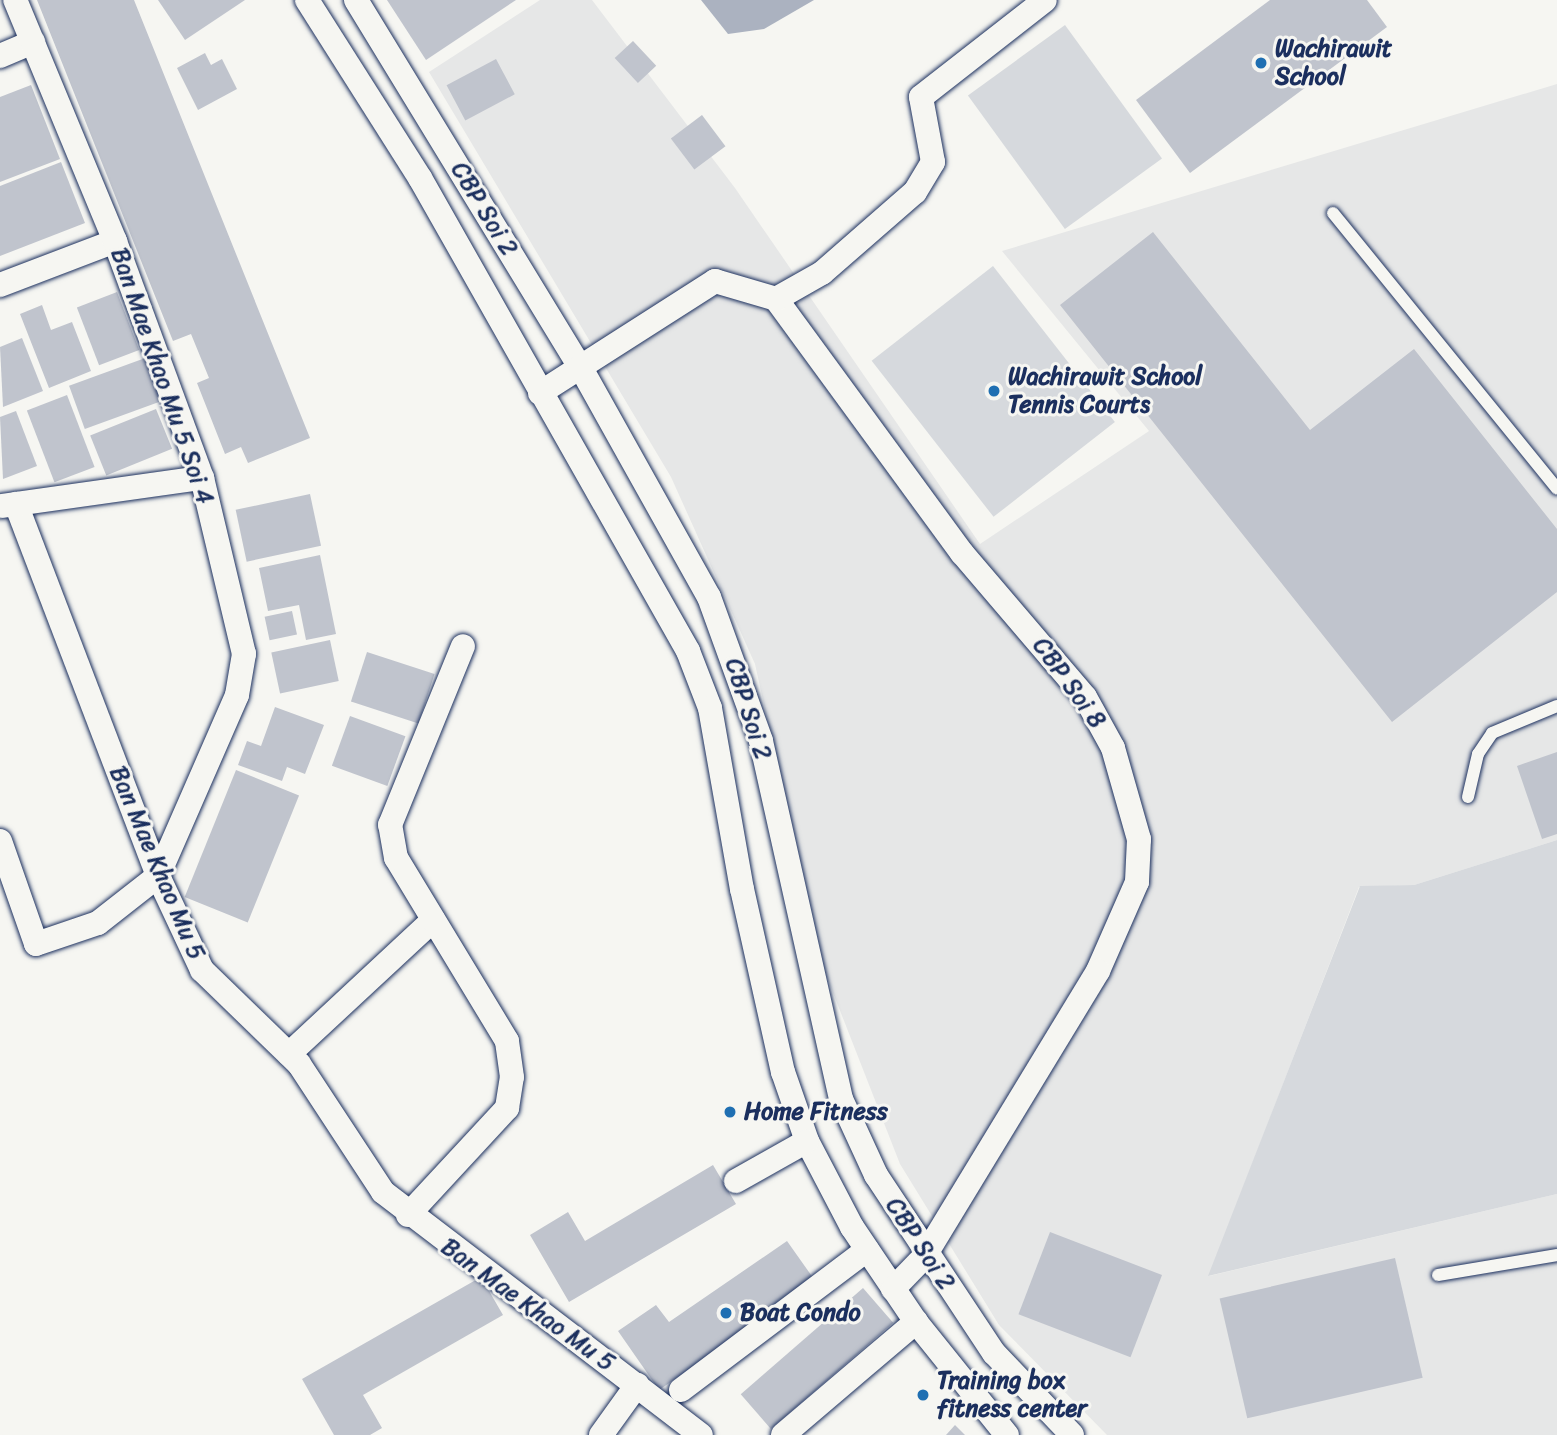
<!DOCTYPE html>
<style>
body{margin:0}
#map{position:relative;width:1557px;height:1435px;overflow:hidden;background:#f6f6f2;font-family:Sriracha,sans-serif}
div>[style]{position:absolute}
.built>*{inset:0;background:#e6e7e7}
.green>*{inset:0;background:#d6d9dd;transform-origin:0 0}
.water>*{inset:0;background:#abb2c0}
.building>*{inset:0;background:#c0c4cd;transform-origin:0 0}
.roads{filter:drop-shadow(0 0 2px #1b2f5e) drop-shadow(0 0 2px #1b2f5e)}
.service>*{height:12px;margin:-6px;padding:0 6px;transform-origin:6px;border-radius:6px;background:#f6f6f2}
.minor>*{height:24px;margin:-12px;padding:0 12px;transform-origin:12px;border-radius:12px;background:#f6f6f2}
.dots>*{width:19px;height:19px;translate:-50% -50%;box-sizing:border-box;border:4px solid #f6f6f2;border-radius:50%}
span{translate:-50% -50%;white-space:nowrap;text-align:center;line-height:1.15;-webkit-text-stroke:6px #f6f6f2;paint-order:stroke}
.poi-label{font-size:24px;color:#1b2f5e;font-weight:700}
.left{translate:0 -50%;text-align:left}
.street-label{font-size:24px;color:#1b2f5e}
</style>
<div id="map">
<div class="built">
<i style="clip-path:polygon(540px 0,592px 0,735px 188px,980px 544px,1149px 431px,1002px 251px,1557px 84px,1557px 840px,1414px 885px,1359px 887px,1209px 1276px,1557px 1194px,1557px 1435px,1107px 1435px,999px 1325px,900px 1164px,821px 962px,755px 664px,671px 477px,429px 72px)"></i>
</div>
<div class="green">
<i style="left:1065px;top:25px;width:165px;height:120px;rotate:54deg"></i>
<i style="left:993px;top:266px;width:198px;height:154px;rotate:52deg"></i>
<i style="clip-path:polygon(1557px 840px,1557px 1194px,1208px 1276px,1360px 886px,1414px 885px)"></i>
</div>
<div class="water">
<i style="clip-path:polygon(701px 0,814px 0,764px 29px,728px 34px)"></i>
</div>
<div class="building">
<i style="clip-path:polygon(37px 0,134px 0,310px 438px,248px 463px,241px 447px,225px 454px,197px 383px,209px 378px,191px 334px,173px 341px)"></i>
<i style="clip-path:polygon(158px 0,245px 0,185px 40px)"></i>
<i style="clip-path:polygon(387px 0,516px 0,426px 60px)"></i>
<i style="clip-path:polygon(1270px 0,1367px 0,1387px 27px,1190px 173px,1136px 100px)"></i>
<i style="left:633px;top:41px;width:34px;height:25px;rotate:47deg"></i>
<i style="clip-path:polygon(205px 53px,211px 65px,222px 59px,237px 89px,198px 110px,177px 68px)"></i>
<i style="left:496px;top:59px;width:40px;height:56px;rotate:62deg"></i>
<i style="clip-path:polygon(31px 85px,60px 159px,0 182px,0 97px)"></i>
<i style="left:702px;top:115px;width:39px;height:39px;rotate:53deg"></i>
<i style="clip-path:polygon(61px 162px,85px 223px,0 256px,0 186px)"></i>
<i style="clip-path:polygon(1153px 232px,1310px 430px,1414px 349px,1557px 529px,1557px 592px,1392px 722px,1060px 305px)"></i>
<i style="left:117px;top:292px;width:62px;height:43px;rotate:69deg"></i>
<i style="clip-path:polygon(42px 305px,51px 330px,72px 322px,91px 371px,49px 388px,20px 314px)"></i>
<i style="clip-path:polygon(22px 338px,43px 391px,3px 407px,0 347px)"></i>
<i style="left:148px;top:357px;width:46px;height:84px;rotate:70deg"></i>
<i style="left:67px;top:395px;width:77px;height:43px;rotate:69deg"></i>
<i style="left:156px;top:409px;width:43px;height:71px;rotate:68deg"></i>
<i style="clip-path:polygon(16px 411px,37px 466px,3px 479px,0 417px)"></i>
<i style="left:310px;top:494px;width:53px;height:76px;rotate:78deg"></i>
<i style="clip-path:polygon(320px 555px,336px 634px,306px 640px,299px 605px,268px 611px,259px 568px)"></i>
<i style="left:292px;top:611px;width:24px;height:28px;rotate:78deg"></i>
<i style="left:330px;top:640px;width:42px;height:60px;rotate:78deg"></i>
<i style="left:367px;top:652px;width:71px;height:52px;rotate:18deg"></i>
<i style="clip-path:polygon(275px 707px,324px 725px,305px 774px,287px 767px,282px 781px,238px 765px,247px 741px,261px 746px)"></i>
<i style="left:350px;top:716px;width:59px;height:53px;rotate:20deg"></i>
<i style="clip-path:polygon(1557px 752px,1557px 834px,1542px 839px,1517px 766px)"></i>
<i style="left:236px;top:770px;width:68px;height:137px;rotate:22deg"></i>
<i style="clip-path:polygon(713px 1165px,736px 1204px,569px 1302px,530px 1235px,568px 1212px,585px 1241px)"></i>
<i style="left:1050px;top:1232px;width:120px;height:88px;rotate:21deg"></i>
<i style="clip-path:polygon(787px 1241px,816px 1282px,659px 1390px,618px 1331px,656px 1305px,669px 1322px)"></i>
<i style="left:1395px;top:1258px;width:123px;height:180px;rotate:77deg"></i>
<i style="clip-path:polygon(481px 1277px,503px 1315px,363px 1395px,382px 1428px,370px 1435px,334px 1435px,302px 1379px)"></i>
<i style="left:863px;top:1288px;width:46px;height:162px;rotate:49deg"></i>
<i style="clip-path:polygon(955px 1425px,965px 1435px,946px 1435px)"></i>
</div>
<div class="roads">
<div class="service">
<i style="left:1333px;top:213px;width:355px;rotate:50.9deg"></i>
<i style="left:1468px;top:797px;width:44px;rotate:-76.9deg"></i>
<i style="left:1478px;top:754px;width:25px;rotate:-56deg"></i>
<i style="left:1492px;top:733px;width:70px;rotate:-22.6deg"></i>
<i style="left:1438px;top:1275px;width:121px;rotate:-9.5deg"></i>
</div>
<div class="minor">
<i style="left:307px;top:0;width:211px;rotate:57.6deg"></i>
<i style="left:420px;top:178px;width:544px;rotate:60.46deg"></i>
<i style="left:688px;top:651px;width:61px;rotate:68.9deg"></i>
<i style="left:710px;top:708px;width:184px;rotate:80deg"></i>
<i style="left:742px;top:889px;width:188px;rotate:77.4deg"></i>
<i style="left:783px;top:1072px;width:73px;rotate:70.8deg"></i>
<i style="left:807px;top:1141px;width:97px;rotate:62.4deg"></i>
<i style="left:852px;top:1227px;width:115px;rotate:56deg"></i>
<i style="left:916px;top:1322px;width:145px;rotate:51.2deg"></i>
<i style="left:356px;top:0;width:434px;rotate:58.6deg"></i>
<i style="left:582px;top:370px;width:260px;rotate:60.8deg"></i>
<i style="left:709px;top:597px;width:153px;rotate:70.1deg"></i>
<i style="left:761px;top:741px;width:367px;rotate:77.4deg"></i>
<i style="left:841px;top:1099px;width:84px;rotate:65.3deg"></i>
<i style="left:876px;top:1175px;width:214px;rotate:56.5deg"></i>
<i style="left:994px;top:1353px;width:113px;rotate:46.4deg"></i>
<i style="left:0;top:56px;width:36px;rotate:-23deg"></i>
<i style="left:0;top:285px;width:123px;rotate:-20.9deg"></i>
<i style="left:776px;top:299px;width:315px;rotate:53.8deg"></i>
<i style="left:962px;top:553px;width:189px;rotate:49.5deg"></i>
<i style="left:1085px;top:697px;width:58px;rotate:61.2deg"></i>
<i style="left:1113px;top:748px;width:95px;rotate:74.1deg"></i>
<i style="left:1139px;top:839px;width:43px;rotate:92.7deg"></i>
<i style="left:1137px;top:882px;width:97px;rotate:113.7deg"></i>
<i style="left:1098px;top:971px;width:333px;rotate:121.3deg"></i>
<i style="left:925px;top:1256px;width:46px;rotate:134.1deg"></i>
<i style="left:540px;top:393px;width:208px;rotate:-32.6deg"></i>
<i style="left:715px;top:281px;width:64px;rotate:16.4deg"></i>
<i style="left:776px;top:299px;width:53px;rotate:-29.5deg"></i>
<i style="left:822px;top:273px;width:123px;rotate:-41.1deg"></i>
<i style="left:915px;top:192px;width:35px;rotate:-59deg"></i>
<i style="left:933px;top:162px;width:66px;rotate:-100.5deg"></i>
<i style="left:921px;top:97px;width:157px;rotate:-38deg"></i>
<i style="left:16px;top:504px;width:398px;rotate:69.1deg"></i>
<i style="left:158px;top:876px;width:104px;rotate:64.9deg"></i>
<i style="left:202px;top:970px;width:135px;rotate:44.1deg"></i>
<i style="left:299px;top:1064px;width:153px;rotate:56.7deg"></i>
<i style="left:383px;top:1192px;width:400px;rotate:37.4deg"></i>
<i style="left:2px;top:506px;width:202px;rotate:-8deg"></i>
<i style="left:0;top:841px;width:109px;rotate:70.7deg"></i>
<i style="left:36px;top:944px;width:65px;rotate:-18.7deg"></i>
<i style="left:98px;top:923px;width:76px;rotate:-38.1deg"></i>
<i style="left:158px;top:876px;width:197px;rotate:-66.4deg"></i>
<i style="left:237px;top:695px;width:42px;rotate:-80.3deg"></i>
<i style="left:244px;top:654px;width:181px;rotate:-103.4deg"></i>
<i style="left:202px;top:478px;width:252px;rotate:-110.2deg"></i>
<i style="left:115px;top:241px;width:261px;rotate:-112.5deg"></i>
<i style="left:289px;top:1054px;width:197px;rotate:-42.9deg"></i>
<i style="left:736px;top:1181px;width:81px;rotate:-29.4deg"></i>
<i style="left:408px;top:1215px;width:146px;rotate:-47.2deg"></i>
<i style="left:507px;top:1108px;width:31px;rotate:-81deg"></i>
<i style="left:512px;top:1077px;width:36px;rotate:-98deg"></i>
<i style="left:507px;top:1041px;width:214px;rotate:-121.2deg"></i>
<i style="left:396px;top:858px;width:34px;rotate:-100deg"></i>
<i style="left:390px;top:825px;width:193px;rotate:-67.8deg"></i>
<i style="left:681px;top:1390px;width:233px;rotate:-37deg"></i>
<i style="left:601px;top:1435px;width:62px;rotate:-54.2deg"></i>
<i style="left:783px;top:1435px;width:175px;rotate:-40.4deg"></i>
</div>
</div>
<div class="dots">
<i style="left:1261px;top:63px;background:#1f6fb2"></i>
<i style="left:994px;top:391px;background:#1f6fb2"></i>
<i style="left:730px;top:1112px;background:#1f6fb2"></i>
<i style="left:726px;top:1313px;background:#1f6fb2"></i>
<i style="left:923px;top:1395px;background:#1f6fb2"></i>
</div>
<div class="poi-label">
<span class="left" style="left:1275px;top:63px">Wachirawit<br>School</span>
<span class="left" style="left:1008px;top:391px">Wachirawit School<br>Tennis Courts</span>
<span class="left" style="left:744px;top:1112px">Home Fitness</span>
<span class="left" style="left:740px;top:1313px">Boat Condo</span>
<span class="left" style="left:937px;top:1395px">Training box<br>fitness center</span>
</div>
<div class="street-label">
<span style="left:484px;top:209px;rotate:59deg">CBP Soi 2</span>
<span style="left:162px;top:376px;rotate:71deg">Ban Mae Khao Mu 5 Soi 4</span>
<span style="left:1069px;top:683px;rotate:54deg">CBP Soi 8</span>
<span style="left:748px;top:709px;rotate:73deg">CBP Soi 2</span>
<span style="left:157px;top:863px;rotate:67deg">Ban Mae Khao Mu 5</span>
<span style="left:920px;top:1244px;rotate:57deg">CBP Soi 2</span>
<span style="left:528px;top:1305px;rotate:36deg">Ban Mae Khao Mu 5</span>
</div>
</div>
